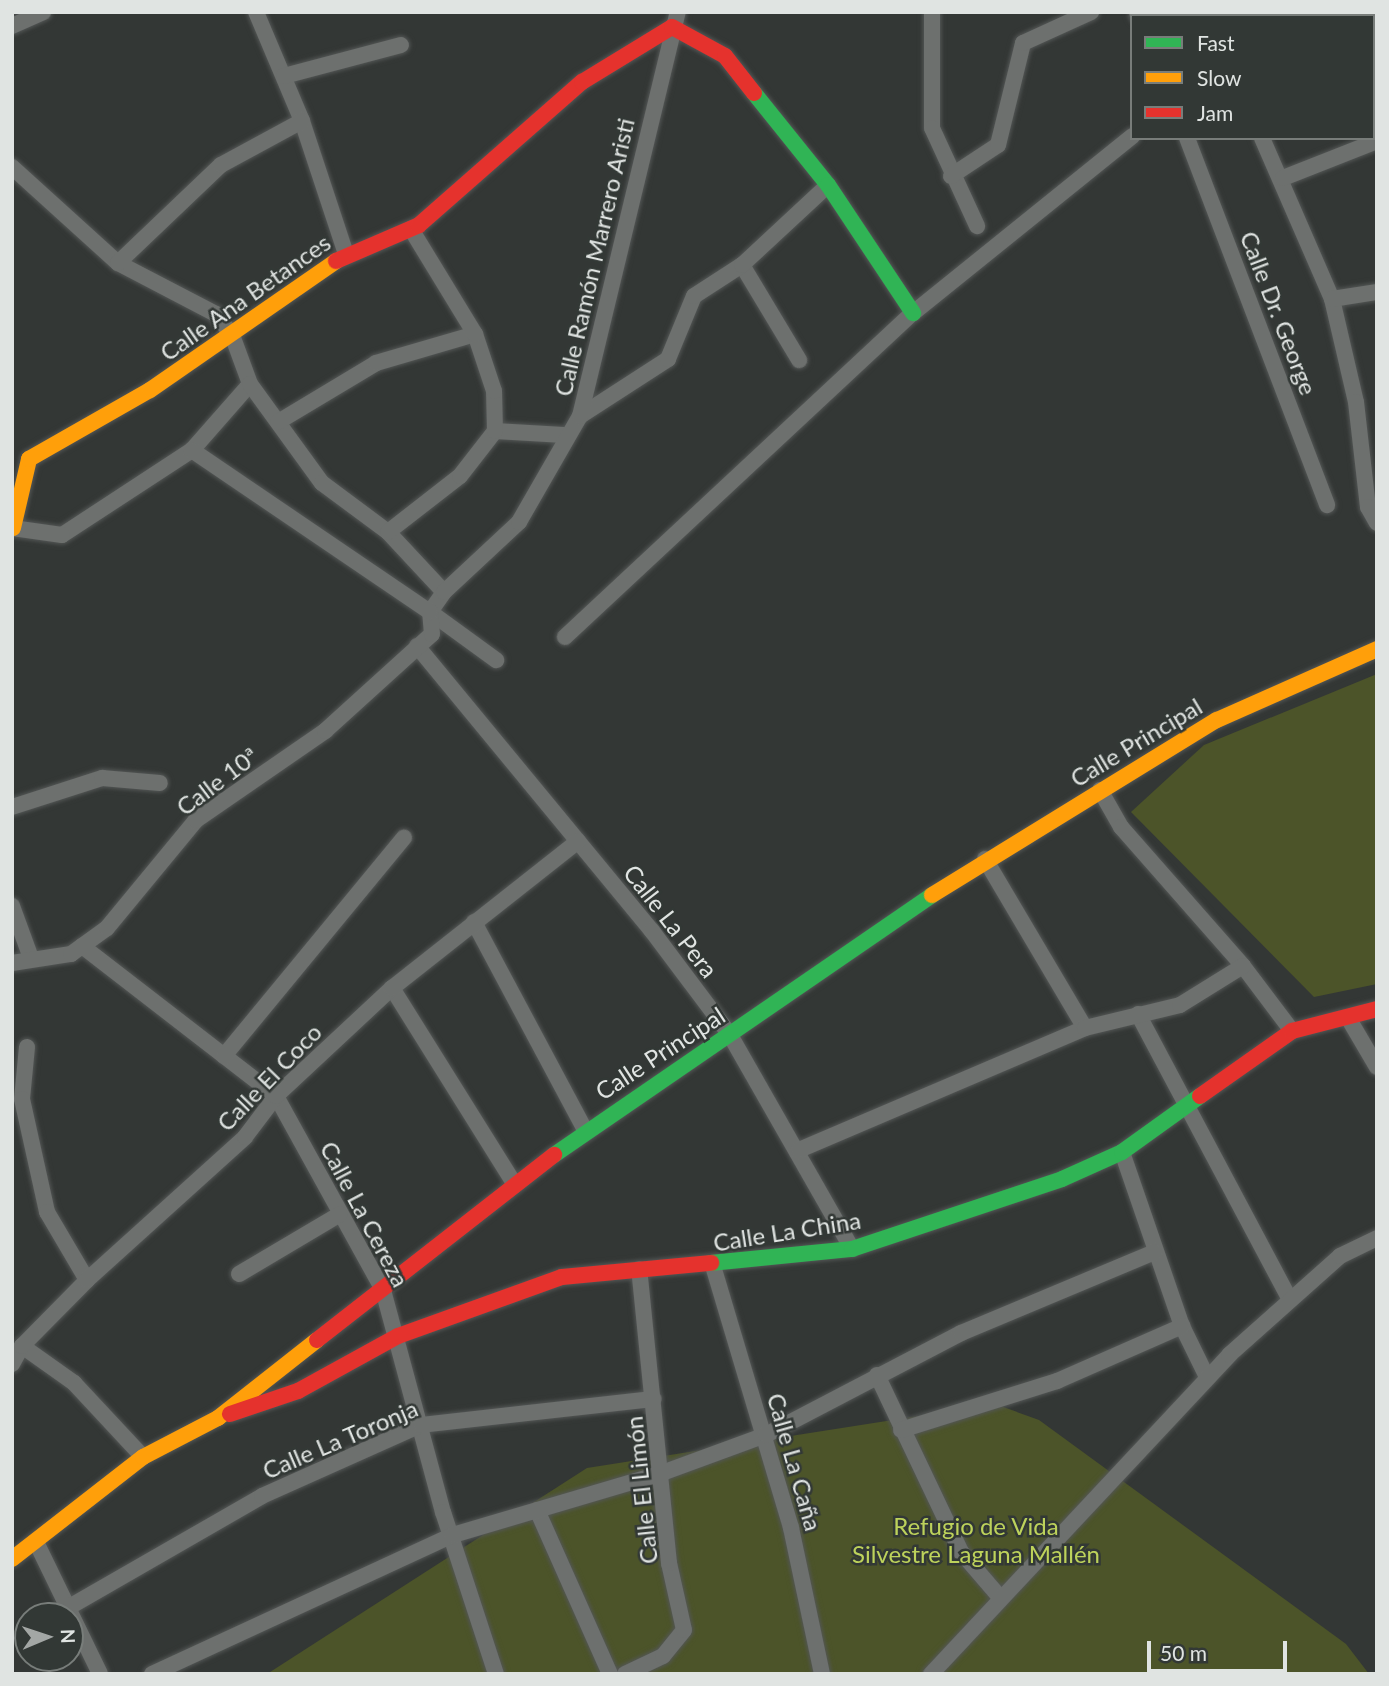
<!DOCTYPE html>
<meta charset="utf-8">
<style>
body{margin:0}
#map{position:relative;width:1389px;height:1686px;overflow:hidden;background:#333735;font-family:Lato,sans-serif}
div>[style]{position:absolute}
.green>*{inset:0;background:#4c5429}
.roads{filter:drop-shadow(0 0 2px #535655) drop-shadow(0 0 2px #535655)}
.street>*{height:16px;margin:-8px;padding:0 8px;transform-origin:8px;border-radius:8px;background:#6d706e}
.fast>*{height:16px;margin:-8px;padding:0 8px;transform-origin:8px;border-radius:8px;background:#30b455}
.slow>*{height:16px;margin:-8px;padding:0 8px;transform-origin:8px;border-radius:8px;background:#ff9f0a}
.jam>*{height:16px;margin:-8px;padding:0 8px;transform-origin:8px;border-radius:8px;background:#e5322d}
span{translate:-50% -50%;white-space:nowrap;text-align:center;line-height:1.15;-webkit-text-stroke:5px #323835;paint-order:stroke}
.street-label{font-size:24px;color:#e0e4e2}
.park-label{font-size:24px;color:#bdd25b}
.frame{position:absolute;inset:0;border:14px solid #e0e4e2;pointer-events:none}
.legend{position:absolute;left:1130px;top:14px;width:245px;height:126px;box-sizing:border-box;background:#323835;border:2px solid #787d7a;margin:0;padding:9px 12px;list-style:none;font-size:21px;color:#e0e4e2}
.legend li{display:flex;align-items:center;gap:14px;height:35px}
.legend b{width:35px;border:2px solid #787d7a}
.north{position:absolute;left:14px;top:1602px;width:70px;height:70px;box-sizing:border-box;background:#323835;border:2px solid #787d7a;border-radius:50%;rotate:88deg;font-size:19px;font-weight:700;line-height:28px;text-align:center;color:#e0e4e2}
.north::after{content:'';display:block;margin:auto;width:24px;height:32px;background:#a3a7a5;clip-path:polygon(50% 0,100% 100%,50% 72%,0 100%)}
.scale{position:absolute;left:1147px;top:1641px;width:140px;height:32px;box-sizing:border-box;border:4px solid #e0e4e2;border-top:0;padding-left:9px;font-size:21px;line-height:24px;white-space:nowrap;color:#e0e4e2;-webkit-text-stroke:5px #323835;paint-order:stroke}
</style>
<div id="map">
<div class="green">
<i style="clip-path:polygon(1377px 674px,1377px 984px,1314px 997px,1131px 812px,1204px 745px)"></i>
<i style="clip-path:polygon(995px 1404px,1039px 1420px,1346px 1644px,1369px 1674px,267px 1674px,587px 1468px)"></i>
</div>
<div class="roads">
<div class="street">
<i style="left:256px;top:12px;width:118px;rotate:67.1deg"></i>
<i style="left:302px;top:121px;width:140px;rotate:71.7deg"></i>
<i style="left:932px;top:12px;width:116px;rotate:90deg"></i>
<i style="left:932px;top:128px;width:108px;rotate:65.3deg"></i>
<i style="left:1137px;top:12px;width:4px;rotate:76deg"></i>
<i style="left:1315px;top:12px;width:4px;rotate:63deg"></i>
<i style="left:1280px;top:16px;width:6px;rotate:-45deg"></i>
<i style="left:12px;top:26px;width:34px;rotate:-24deg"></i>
<i style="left:284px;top:76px;width:121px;rotate:-14.8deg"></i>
<i style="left:1373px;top:117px;width:8px;rotate:60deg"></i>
<i style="left:1187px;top:138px;width:393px;rotate:69.1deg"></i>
<i style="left:1262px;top:138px;width:176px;rotate:66.5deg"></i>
<i style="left:1332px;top:299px;width:106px;rotate:76.9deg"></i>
<i style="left:1356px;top:402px;width:106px;rotate:83.5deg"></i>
<i style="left:1368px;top:507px;width:18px;rotate:61deg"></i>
<i style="left:12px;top:167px;width:143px;rotate:42.2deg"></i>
<i style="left:118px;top:263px;width:110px;rotate:27.5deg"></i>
<i style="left:216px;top:314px;width:26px;rotate:53deg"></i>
<i style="left:232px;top:335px;width:52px;rotate:69.8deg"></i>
<i style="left:250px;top:384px;width:88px;rotate:131.3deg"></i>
<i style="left:192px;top:450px;width:155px;rotate:146.8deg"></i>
<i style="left:62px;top:535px;width:50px;rotate:-172deg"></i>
<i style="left:951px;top:176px;width:56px;rotate:-33.4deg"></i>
<i style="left:998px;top:145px;width:105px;rotate:-76.2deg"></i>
<i style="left:1023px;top:43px;width:75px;rotate:-24.5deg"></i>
<i style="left:1283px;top:178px;width:101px;rotate:-21.5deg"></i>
<i style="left:118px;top:263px;width:142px;rotate:-43.6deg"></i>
<i style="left:221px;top:165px;width:92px;rotate:-28.5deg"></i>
<i style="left:742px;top:265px;width:111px;rotate:59deg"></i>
<i style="left:1332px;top:299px;width:46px;rotate:-8.8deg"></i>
<i style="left:250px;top:384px;width:122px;rotate:54deg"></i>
<i style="left:322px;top:483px;width:82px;rotate:36.6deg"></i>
<i style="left:388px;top:532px;width:82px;rotate:47deg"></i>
<i style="left:444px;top:592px;width:24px;rotate:125deg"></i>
<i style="left:430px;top:612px;width:82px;rotate:36deg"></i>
<i style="left:580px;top:416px;width:105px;rotate:-32.9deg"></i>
<i style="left:668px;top:359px;width:68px;rotate:-67.6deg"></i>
<i style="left:694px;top:296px;width:57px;rotate:-32.9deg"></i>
<i style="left:742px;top:265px;width:117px;rotate:-42.9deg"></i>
<i style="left:278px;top:422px;width:114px;rotate:-31deg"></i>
<i style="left:376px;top:363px;width:103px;rotate:-16.3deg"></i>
<i style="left:495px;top:431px;width:69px;rotate:3.3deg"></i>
<i style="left:388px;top:532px;width:91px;rotate:-37.9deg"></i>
<i style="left:460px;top:476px;width:57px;rotate:-52.1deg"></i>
<i style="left:495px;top:431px;width:40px;rotate:-91.4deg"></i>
<i style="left:494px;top:391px;width:60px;rotate:-108.4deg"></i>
<i style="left:475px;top:334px;width:123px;rotate:-121.4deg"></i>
<i style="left:444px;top:592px;width:103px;rotate:-43deg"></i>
<i style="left:519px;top:522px;width:122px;rotate:-60.1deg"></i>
<i style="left:580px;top:416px;width:416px;rotate:-76.4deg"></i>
<i style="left:565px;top:637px;width:475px;rotate:-43deg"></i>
<i style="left:913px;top:313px;width:282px;rotate:-38.9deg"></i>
<i style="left:417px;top:646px;width:369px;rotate:50.5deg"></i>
<i style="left:652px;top:931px;width:130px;rotate:53.1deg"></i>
<i style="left:730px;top:1035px;width:246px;rotate:60.3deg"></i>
<i style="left:1100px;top:790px;width:43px;rotate:60.4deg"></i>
<i style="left:1121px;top:827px;width:185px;rotate:48.7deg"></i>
<i style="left:1243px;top:966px;width:81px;rotate:53deg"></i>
<i style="left:12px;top:807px;width:95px;rotate:-17.9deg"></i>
<i style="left:102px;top:778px;width:58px;rotate:4.9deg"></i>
<i style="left:985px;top:859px;width:196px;rotate:59.4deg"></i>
<i style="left:12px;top:906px;width:55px;rotate:69.9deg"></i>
<i style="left:474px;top:922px;width:236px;rotate:61.9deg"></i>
<i style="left:82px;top:946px;width:245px;rotate:37.7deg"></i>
<i style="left:276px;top:1096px;width:222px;rotate:61.1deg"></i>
<i style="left:383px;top:1290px;width:230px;rotate:74.9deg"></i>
<i style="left:443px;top:1512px;width:170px;rotate:71.9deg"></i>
<i style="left:12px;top:963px;width:60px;rotate:-8.7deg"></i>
<i style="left:71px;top:954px;width:44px;rotate:-35.8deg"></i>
<i style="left:107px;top:928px;width:140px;rotate:-50.5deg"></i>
<i style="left:196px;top:820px;width:157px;rotate:-34.6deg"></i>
<i style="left:325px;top:731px;width:144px;rotate:-42.2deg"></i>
<i style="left:432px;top:634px;width:22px;rotate:-95deg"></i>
<i style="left:430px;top:612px;width:288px;rotate:-145.8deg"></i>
<i style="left:392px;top:988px;width:232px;rotate:58deg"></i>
<i style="left:1138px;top:1014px;width:324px;rotate:62deg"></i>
<i style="left:1350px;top:1021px;width:53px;rotate:59.6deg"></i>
<i style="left:27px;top:1047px;width:52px;rotate:95.5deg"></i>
<i style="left:22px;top:1099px;width:116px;rotate:77.5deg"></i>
<i style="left:47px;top:1212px;width:79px;rotate:59.5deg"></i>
<i style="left:224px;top:1056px;width:283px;rotate:-50.5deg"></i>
<i style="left:799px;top:1150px;width:311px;rotate:-23.1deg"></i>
<i style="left:1085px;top:1028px;width:98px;rotate:-13.6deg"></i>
<i style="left:1180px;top:1005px;width:74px;rotate:-31.8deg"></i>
<i style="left:1122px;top:1152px;width:184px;rotate:71deg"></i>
<i style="left:1182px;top:1326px;width:57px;rotate:63.9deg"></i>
<i style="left:713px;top:1266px;width:273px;rotate:73.4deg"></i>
<i style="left:791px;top:1528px;width:149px;rotate:78deg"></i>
<i style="left:239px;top:1274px;width:117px;rotate:-30.7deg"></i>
<i style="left:22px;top:1346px;width:64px;rotate:35.4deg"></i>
<i style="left:74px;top:1383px;width:101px;rotate:47deg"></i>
<i style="left:12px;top:1364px;width:21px;rotate:-61deg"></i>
<i style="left:22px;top:1346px;width:93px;rotate:-45.4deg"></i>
<i style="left:87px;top:1280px;width:213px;rotate:-42.1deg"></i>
<i style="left:245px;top:1137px;width:51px;rotate:-52.9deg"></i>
<i style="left:276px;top:1096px;width:158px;rotate:-43deg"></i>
<i style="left:392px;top:988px;width:237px;rotate:-38.3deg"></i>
<i style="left:877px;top:1375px;width:196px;rotate:64.6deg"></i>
<i style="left:961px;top:1552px;width:57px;rotate:49.3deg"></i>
<i style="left:901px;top:1430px;width:164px;rotate:-17.4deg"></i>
<i style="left:1057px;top:1381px;width:137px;rotate:-23.7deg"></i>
<i style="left:537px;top:1510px;width:180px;rotate:66deg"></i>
<i style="left:37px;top:1544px;width:144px;rotate:64.1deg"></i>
<i style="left:71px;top:1606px;width:220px;rotate:-29.9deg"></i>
<i style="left:262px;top:1496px;width:174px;rotate:-24.1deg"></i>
<i style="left:421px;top:1425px;width:234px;rotate:-6.4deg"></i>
<i style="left:152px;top:1674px;width:332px;rotate:-24.8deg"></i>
<i style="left:453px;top:1535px;width:218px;rotate:-16.5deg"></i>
<i style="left:662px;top:1473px;width:111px;rotate:-20.1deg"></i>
<i style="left:766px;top:1435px;width:220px;rotate:-27.6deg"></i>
<i style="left:961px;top:1333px;width:210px;rotate:-22.7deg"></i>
<i style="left:625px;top:1674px;width:42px;rotate:-25.3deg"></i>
<i style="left:663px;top:1656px;width:33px;rotate:-51deg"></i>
<i style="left:684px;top:1630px;width:69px;rotate:-102.6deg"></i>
<i style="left:669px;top:1563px;width:295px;rotate:-95.8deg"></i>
<i style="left:931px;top:1674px;width:437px;rotate:-46.9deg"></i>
<i style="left:1229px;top:1355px;width:149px;rotate:-41.7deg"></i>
<i style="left:1340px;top:1256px;width:41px;rotate:-25.9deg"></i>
</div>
<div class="fast">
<i style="left:754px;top:93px;width:118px;rotate:51.2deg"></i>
<i style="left:828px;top:185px;width:154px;rotate:56.4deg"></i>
<i style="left:554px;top:1155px;width:459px;rotate:-34.5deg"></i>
<i style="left:711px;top:1263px;width:142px;rotate:-5.7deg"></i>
<i style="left:852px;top:1249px;width:221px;rotate:-18.4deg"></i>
<i style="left:1062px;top:1179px;width:66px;rotate:-24.2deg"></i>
<i style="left:1122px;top:1152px;width:96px;rotate:-35.7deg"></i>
</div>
<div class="slow">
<i style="left:13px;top:528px;width:71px;rotate:-76.9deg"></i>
<i style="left:29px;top:459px;width:139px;rotate:-29.7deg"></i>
<i style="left:150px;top:390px;width:226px;rotate:-34.7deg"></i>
<i style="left:932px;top:895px;width:334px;rotate:-31.6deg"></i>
<i style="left:1217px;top:720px;width:175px;rotate:-23.9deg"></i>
<i style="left:12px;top:1559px;width:166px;rotate:-37.9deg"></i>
<i style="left:143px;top:1457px;width:85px;rotate:-27.5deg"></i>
<i style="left:218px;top:1418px;width:126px;rotate:-38.2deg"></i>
</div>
<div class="jam">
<i style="left:336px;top:261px;width:90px;rotate:-23.4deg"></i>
<i style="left:419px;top:225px;width:217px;rotate:-41.3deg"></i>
<i style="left:582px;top:82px;width:105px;rotate:-31.4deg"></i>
<i style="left:672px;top:27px;width:60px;rotate:28.7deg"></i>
<i style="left:725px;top:56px;width:47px;rotate:51.9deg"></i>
<i style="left:1200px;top:1096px;width:113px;rotate:-35.2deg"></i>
<i style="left:1292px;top:1031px;width:88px;rotate:-14.5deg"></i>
<i style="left:317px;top:1340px;width:301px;rotate:-38deg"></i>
<i style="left:230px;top:1414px;width:72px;rotate:-18.7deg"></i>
<i style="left:298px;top:1391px;width:114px;rotate:-28.8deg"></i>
<i style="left:398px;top:1336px;width:174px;rotate:-19.8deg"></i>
<i style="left:562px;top:1277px;width:150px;rotate:-5.4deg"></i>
</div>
</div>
<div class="street-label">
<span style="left:594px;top:257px;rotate:-77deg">Calle Ramón Marrero Aristi</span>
<span style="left:245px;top:297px;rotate:-35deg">Calle Ana Betances</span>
<span style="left:1279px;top:313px;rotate:69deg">Calle Dr. George</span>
<span style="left:1136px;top:742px;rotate:-31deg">Calle Principal</span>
<span style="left:217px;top:781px;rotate:-37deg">Calle 10ª</span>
<span style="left:671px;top:921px;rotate:52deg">Calle La Pera</span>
<span style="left:660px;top:1053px;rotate:-33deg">Calle Principal</span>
<span style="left:269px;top:1077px;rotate:-46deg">Calle El Coco</span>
<span style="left:365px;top:1214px;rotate:62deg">Calle La Cereza</span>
<span style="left:787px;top:1231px;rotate:-9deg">Calle La China</span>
<span style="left:340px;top:1439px;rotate:-23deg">Calle La Toronja</span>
<span style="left:795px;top:1462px;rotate:74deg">Calle La Caña</span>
<span style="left:641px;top:1490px;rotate:-96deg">Calle El Limón</span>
</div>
<div class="park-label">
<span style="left:976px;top:1540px">Refugio de Vida<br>Silvestre Laguna Mallén</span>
</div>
<div class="frame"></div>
<ul class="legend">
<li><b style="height:9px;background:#30b455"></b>Fast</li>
<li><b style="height:9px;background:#ff9f0a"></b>Slow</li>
<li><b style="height:9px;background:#e5322d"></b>Jam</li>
</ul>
<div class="north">N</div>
<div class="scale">50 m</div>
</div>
